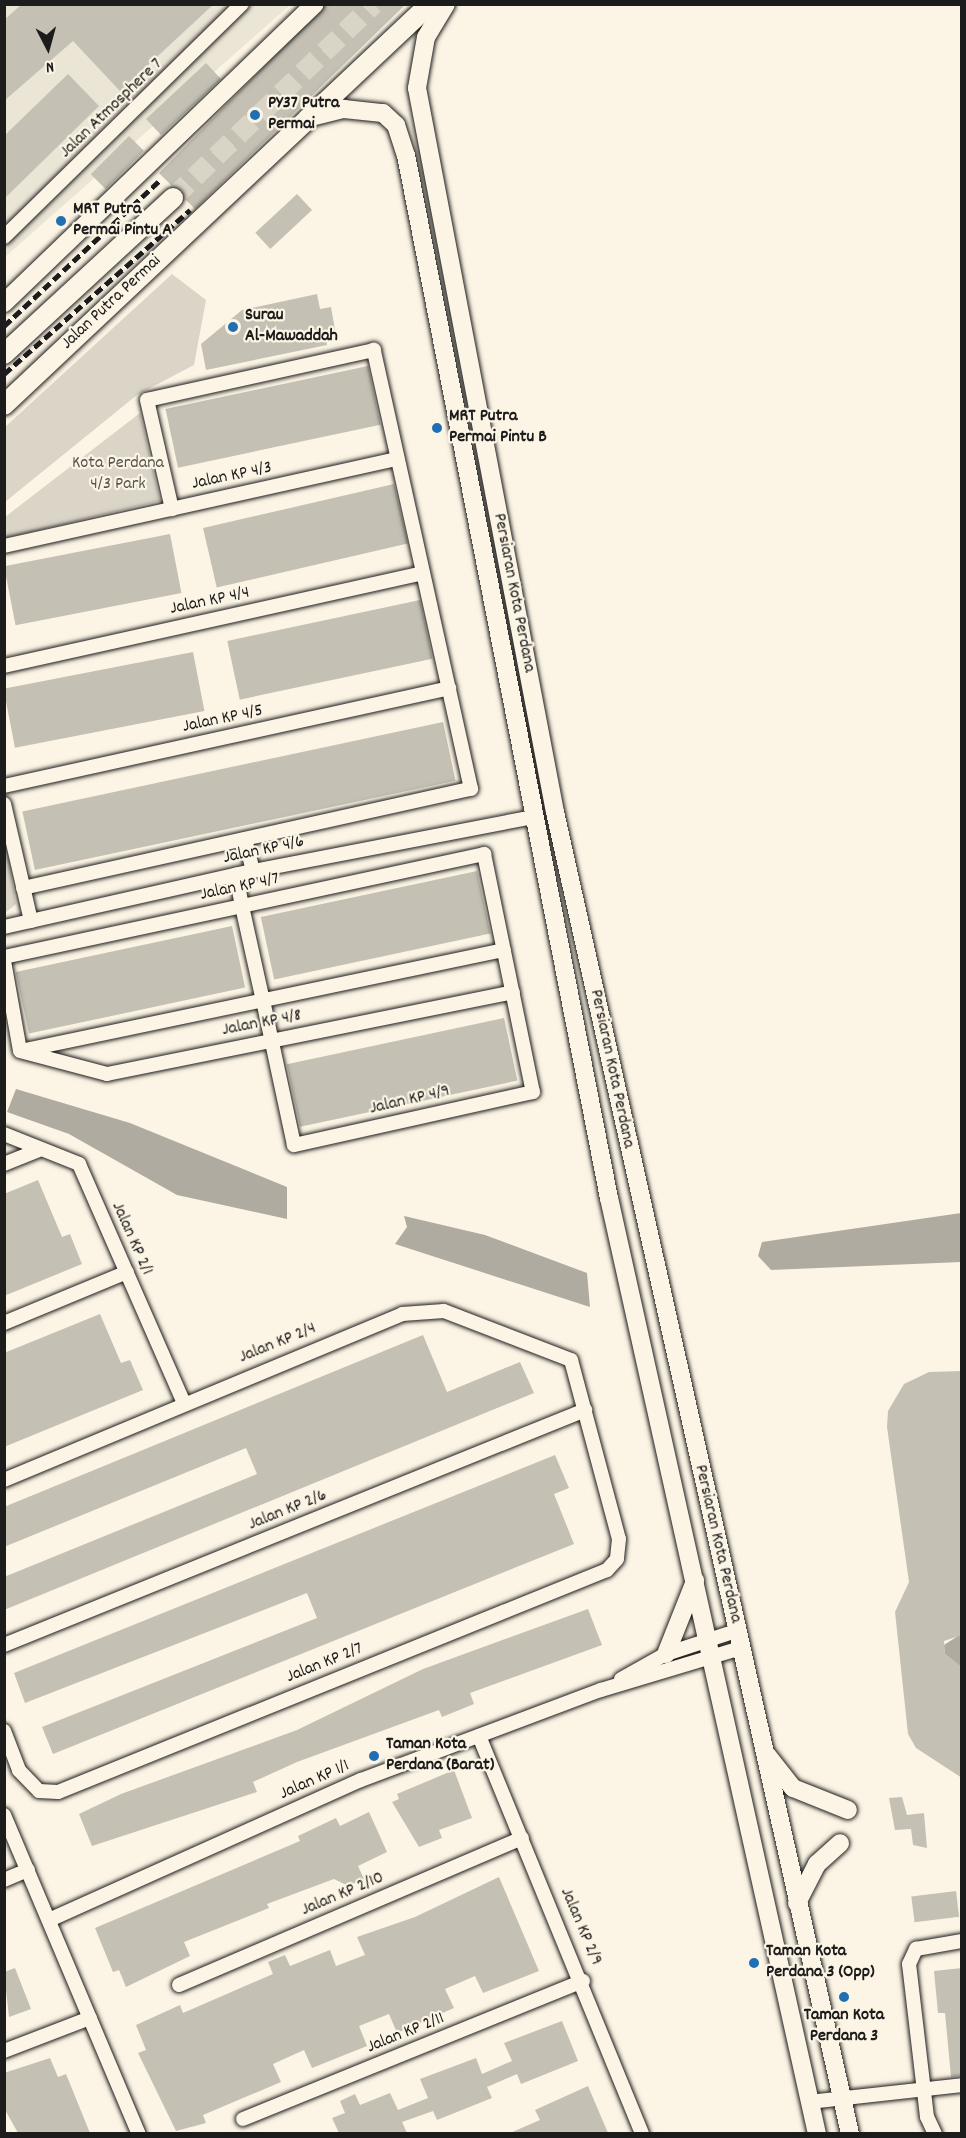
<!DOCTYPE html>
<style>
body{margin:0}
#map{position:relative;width:966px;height:2138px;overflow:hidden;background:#fcf5e5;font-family:Dekko,sans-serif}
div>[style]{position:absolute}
.built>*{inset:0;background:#ebe5d6}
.green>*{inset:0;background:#dbd5c8}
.water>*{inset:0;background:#b0aba1}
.building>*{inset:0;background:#c4c0b3;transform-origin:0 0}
.secondary-tunnel>*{height:20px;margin-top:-10px;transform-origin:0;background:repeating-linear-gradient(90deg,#dad4c7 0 20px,transparent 0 30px)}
.roads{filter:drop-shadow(0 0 2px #1c1c1c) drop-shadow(0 0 2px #1c1c1c)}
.minor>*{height:14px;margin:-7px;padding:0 7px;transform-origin:7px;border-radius:7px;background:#fcf5e5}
.tertiary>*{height:18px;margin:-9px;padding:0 9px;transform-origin:9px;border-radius:9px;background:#fcf5e5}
.secondary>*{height:20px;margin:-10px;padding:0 10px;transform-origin:10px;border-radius:10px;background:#fcf5e5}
.rail>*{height:4.5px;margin-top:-2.25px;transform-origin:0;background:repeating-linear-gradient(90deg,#1c1c1c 0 9px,transparent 0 13.5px)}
.dots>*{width:16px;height:16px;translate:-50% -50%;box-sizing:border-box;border:3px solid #fcf5e5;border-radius:50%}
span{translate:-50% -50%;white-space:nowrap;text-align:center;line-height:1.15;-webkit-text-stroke:4.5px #fcf5e5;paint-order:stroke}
.poi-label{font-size:18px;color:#1c1c1c;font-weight:700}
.left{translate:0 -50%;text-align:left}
.street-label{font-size:18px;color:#1c1c1c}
.park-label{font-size:18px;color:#555450}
.frame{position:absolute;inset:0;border:6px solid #1c1c1c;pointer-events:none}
.north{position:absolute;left:18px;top:18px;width:60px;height:60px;-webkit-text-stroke:4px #fcf5e5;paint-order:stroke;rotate:174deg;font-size:16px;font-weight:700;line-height:24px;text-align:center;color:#1c1c1c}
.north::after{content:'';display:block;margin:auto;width:21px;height:27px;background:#1c1c1c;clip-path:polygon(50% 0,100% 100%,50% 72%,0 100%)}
</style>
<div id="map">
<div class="built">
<i style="clip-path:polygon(5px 5px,290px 5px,5px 257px)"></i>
</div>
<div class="green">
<i style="clip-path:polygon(172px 274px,206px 300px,194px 365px,137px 395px,5px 502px,5px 427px)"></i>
<i style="clip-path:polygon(140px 413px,160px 501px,5px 538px,5px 517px)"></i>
<i style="clip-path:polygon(4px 832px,16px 904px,5px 913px,4px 913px)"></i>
</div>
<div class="water">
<i style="clip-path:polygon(16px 1089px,130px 1123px,287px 1187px,287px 1219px,177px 1195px,69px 1134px,7px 1112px)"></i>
<i style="clip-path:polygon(961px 1213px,961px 1262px,771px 1270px,758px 1256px,762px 1242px)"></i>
<i style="clip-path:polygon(404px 1216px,485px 1235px,587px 1273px,590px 1307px,395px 1244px,407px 1227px)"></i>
<i style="clip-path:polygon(961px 1634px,961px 1667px,945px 1654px,944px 1645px)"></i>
</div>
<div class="building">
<i style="clip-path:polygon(22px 4px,214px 4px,120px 91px,73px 41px,4px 101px,4px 20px)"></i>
<i style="clip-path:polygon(326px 4px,406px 4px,195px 209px,159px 173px)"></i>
<i style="left:206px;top:63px;width:22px;height:82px;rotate:47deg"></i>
<i style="clip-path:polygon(68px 74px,99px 106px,4px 199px,4px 136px)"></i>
<i style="left:129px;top:136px;width:21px;height:54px;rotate:45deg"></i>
<i style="left:297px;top:194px;width:22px;height:57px;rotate:47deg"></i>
<i style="clip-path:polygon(317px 294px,320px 309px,331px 307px,335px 330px,325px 332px,327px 345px,206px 370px,201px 344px,242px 310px)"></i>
<i style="left:368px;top:366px;width:60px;height:207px;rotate:78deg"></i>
<i style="left:394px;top:484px;width:61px;height:196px;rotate:77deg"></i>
<i style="left:170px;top:534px;width:60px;height:169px;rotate:79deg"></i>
<i style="left:420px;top:600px;width:60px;height:197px;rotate:78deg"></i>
<i style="left:193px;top:652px;width:60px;height:193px;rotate:79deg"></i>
<i style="left:443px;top:722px;width:60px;height:430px;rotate:78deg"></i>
<i style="left:477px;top:871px;width:64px;height:221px;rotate:78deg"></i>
<i style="left:232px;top:926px;width:63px;height:221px;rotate:78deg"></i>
<i style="left:504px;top:1018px;width:64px;height:222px;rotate:78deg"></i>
<i style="clip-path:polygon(38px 1180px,62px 1237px,70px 1234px,82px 1264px,4px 1296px,4px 1194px)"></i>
<i style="clip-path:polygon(100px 1314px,121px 1363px,130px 1360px,143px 1390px,4px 1447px,4px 1353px)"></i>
<i style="clip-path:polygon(423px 1335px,447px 1392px,520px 1362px,534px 1393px,4px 1610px,4px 1577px,257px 1474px,246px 1448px,4px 1547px,4px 1507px)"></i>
<i style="clip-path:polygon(962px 1371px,962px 1635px,944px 1641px,945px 1654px,962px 1667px,962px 1778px,916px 1748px,908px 1734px,895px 1612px,909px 1582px,887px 1427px,888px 1411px,904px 1384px,929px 1372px)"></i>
<i style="clip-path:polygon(555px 1455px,569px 1488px,554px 1494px,574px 1544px,53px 1754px,42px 1727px,317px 1618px,307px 1593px,25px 1703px,14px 1673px)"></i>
<i style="clip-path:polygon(588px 1609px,602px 1645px,470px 1693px,474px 1704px,442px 1717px,439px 1710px,297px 1762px,253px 1782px,257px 1792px,92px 1846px,79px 1814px,121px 1794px,297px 1730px,423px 1669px)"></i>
<i style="clip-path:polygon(454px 1770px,472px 1818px,439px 1830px,442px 1838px,419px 1847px,392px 1802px,399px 1799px,397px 1794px)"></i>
<i style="clip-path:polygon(902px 1797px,907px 1815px,924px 1813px,927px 1848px,913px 1845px,911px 1829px,895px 1830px,889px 1798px)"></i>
<i style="clip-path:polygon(369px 1812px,387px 1852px,358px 1866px,364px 1879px,348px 1886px,334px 1879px,267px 1904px,269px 1908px,184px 1942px,190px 1956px,126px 1987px,119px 1970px,113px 1972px,95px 1928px,300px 1841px,298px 1836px,336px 1818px,340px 1826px)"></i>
<i style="clip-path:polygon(499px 1877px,539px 1971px,483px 1993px,475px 1976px,445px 1989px,454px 2008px,397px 2033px,389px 2014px,359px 2026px,367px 2046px,312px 2068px,304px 2050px,273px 2064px,281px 2082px,203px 2115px,206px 2123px,176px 2131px,138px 2053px,146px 2050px,136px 2025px,180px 2005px,183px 2013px,273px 1974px,268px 1962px,285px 1955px,290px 1966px,330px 1950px,336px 1966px,365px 1955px,357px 1937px,415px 1917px)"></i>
<i style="left:956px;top:1891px;width:26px;height:45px;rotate:83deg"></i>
<i style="clip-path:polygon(15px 1968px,31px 2009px,9px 2017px,4px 1972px)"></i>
<i style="clip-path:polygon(962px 1968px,962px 2076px,951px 2077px,945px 2013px,938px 2013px,934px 1971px)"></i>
<i style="clip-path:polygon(562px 2021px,578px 2061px,521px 2084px,517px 2074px,487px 2087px,492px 2098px,437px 2120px,433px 2111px,402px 2122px,407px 2133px,339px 2133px,332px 2118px,345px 2113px,340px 2101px,355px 2094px,360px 2105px,390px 2093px,398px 2110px,428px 2098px,420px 2079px,476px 2058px,482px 2074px,512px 2061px,504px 2043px)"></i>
<i style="clip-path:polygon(50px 2058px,58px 2077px,66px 2074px,90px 2133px,18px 2133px,4px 2108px,4px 2073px)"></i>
<i style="clip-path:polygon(588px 2086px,608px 2133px,510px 2133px,540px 2120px,535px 2110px)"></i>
</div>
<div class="secondary-tunnel">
<i style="left:173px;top:198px;width:279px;rotate:-44deg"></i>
</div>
<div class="roads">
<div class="minor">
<i style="left:4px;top:237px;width:333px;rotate:-44.4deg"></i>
<i style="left:4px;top:546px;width:403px;rotate:-12.5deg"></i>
<i style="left:4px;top:666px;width:429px;rotate:-12.5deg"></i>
<i style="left:4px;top:786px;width:456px;rotate:-12.4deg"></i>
<i style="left:4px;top:804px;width:120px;rotate:77deg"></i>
<i style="left:245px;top:839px;width:33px;rotate:76deg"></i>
<i style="left:23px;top:888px;width:459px;rotate:-12.5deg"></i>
<i style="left:471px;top:789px;width:450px;rotate:-102.5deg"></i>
<i style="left:374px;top:350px;width:232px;rotate:167.6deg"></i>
<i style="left:147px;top:400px;width:112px;rotate:77.1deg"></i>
<i style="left:4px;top:927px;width:255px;rotate:-12.7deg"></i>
<i style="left:253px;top:871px;width:285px;rotate:-10.9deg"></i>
<i style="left:4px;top:957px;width:243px;rotate:-12.1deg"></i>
<i style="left:242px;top:906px;width:248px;rotate:-12.1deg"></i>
<i style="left:484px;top:854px;width:243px;rotate:78.4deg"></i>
<i style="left:533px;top:1092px;width:245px;rotate:167.5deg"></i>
<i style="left:294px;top:1145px;width:147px;rotate:-102.1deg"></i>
<i style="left:263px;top:1001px;width:97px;rotate:-102.5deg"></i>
<i style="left:242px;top:906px;width:32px;rotate:-101deg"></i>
<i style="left:4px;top:961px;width:91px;rotate:79.9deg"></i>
<i style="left:25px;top:1050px;width:489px;rotate:-11.8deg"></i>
<i style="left:20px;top:1051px;width:90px;rotate:14.8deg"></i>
<i style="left:107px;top:1074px;width:414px;rotate:-11.4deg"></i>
<i style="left:4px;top:1134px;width:81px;rotate:21.8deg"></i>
<i style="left:79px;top:1164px;width:261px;rotate:66.3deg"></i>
<i style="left:4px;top:1164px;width:37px;rotate:-22deg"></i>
<i style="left:4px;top:1323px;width:133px;rotate:-22.5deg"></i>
<i style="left:4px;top:1480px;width:431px;rotate:-22.6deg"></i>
<i style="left:402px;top:1314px;width:42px;rotate:-4.1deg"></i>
<i style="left:444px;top:1311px;width:136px;rotate:21.1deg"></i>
<i style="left:571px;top:1360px;width:185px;rotate:75deg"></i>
<i style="left:619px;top:1539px;width:20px;rotate:96deg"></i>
<i style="left:617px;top:1559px;width:15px;rotate:132deg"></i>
<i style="left:607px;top:1570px;width:592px;rotate:157.98deg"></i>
<i style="left:58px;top:1792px;width:19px;rotate:-177deg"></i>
<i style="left:39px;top:1791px;width:29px;rotate:-134deg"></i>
<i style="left:19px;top:1770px;width:42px;rotate:-111deg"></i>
<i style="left:4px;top:1645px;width:627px;rotate:-22.02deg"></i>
<i style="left:621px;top:1679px;width:51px;rotate:-29.1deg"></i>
<i style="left:666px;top:1654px;width:74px;rotate:-18.2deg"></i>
<i style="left:479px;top:1736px;width:430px;rotate:67.7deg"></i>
<i style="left:4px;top:1815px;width:346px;rotate:67.1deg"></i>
<i style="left:4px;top:1880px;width:26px;rotate:-23deg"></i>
<i style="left:49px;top:1920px;width:342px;rotate:-24.2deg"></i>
<i style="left:361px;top:1780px;width:256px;rotate:-20.6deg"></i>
<i style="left:601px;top:1690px;width:146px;rotate:-16.7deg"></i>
<i style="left:179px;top:1985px;width:373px;rotate:-23.2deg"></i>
<i style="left:4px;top:2051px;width:92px;rotate:-21deg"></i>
<i style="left:809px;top:2102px;width:154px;rotate:-6.3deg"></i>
<i style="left:243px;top:2119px;width:367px;rotate:-22.1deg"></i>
<i style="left:935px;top:2134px;width:19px;rotate:-115deg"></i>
<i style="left:927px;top:2117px;width:154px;rotate:-96.7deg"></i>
<i style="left:909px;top:1964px;width:17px;rotate:-65deg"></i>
<i style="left:916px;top:1949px;width:47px;rotate:-9.9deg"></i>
</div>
<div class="tertiary">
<i style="left:446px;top:4px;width:39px;rotate:121deg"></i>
<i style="left:426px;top:37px;width:52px;rotate:100deg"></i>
<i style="left:417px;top:88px;width:737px;rotate:79.21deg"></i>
<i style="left:555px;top:812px;width:1355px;rotate:77.42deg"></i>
<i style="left:307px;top:118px;width:38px;rotate:-14deg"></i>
<i style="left:344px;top:109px;width:39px;rotate:6deg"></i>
<i style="left:383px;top:113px;width:18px;rotate:43deg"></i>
<i style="left:396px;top:125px;width:32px;rotate:72deg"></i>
<i style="left:406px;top:155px;width:1063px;rotate:78.99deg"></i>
<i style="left:609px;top:1198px;width:959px;rotate:77.47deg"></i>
<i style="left:4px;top:303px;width:431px;rotate:-43.9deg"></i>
<i style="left:666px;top:1654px;width:79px;rotate:-68.3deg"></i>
<i style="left:767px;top:1755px;width:42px;rotate:51.8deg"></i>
<i style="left:793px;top:1788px;width:59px;rotate:21.8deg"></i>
<i style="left:797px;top:1903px;width:44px;rotate:-62.9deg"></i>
<i style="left:817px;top:1864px;width:31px;rotate:-42deg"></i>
</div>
<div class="secondary">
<i style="left:4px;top:354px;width:230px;rotate:-42.7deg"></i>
<i style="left:4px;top:405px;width:585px;rotate:-43.27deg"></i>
</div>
</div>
<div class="rail">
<i style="left:4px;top:326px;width:215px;rotate:-43.1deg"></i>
<i style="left:4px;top:374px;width:248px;rotate:-41.4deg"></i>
</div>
<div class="dots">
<i style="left:255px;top:115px;background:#1f6fb2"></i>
<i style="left:61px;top:221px;background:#1f6fb2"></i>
<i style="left:233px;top:327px;background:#1f6fb2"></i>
<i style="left:437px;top:428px;background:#1f6fb2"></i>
<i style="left:374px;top:1756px;background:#1f6fb2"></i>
<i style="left:754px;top:1963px;background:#1f6fb2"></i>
<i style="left:844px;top:1997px;background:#1f6fb2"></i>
</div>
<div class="poi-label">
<span class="left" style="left:268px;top:115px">PY37 Putra<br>Permai</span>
<span class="left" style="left:73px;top:221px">MRT Putra<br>Permai Pintu A</span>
<span class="left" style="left:245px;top:327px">Surau<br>Al-Mawaddah</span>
<span class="left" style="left:449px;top:428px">MRT Putra<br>Permai Pintu B</span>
<span class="left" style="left:386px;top:1756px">Taman Kota<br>Perdana (Barat)</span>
<span class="left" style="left:766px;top:1963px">Taman Kota<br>Perdana 3 (Opp)</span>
<span style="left:844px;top:2027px">Taman Kota<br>Perdana 3</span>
</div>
<div class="street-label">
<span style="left:112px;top:109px;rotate:-44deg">Jalan Atmosphere 7</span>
<span style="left:112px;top:303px;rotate:-43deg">Jalan Putra Permai</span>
<span style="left:232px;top:477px;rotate:-12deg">Jalan KP 4/3</span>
<span style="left:513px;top:593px;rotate:79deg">Persiaran Kota Perdana</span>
<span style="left:210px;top:602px;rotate:-12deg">Jalan KP 4/4</span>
<span style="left:223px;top:720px;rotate:-12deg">Jalan KP 4/5</span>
<span style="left:264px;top:851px;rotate:-12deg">Jalan KP 4/6</span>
<span style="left:240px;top:888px;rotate:-12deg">Jalan KP 4/7</span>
<span style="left:262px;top:1024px;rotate:-11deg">Jalan KP 4/8</span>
<span style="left:611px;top:1069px;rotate:78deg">Persiaran Kota Perdana</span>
<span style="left:410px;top:1101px;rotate:-13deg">Jalan KP 4/9</span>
<span style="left:131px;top:1239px;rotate:66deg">Jalan KP 2/1</span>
<span style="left:278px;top:1344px;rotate:-22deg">Jalan KP 2/4</span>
<span style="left:288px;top:1511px;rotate:-22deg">Jalan KP 2/6</span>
<span style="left:717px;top:1544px;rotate:77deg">Persiaran Kota Perdana</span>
<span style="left:325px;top:1664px;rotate:-22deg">Jalan KP 2/7</span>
<span style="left:315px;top:1781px;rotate:-24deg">Jalan KP 1/1</span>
<span style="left:343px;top:1895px;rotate:-23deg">Jalan KP 2/10</span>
<span style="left:580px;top:1927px;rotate:67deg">Jalan KP 2/9</span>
<span style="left:406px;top:2034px;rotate:-22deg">Jalan KP 2/11</span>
</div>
<div class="park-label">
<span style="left:118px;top:475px">Kota Perdana<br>4/3 Park</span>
</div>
<div class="frame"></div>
<div class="north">N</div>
</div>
